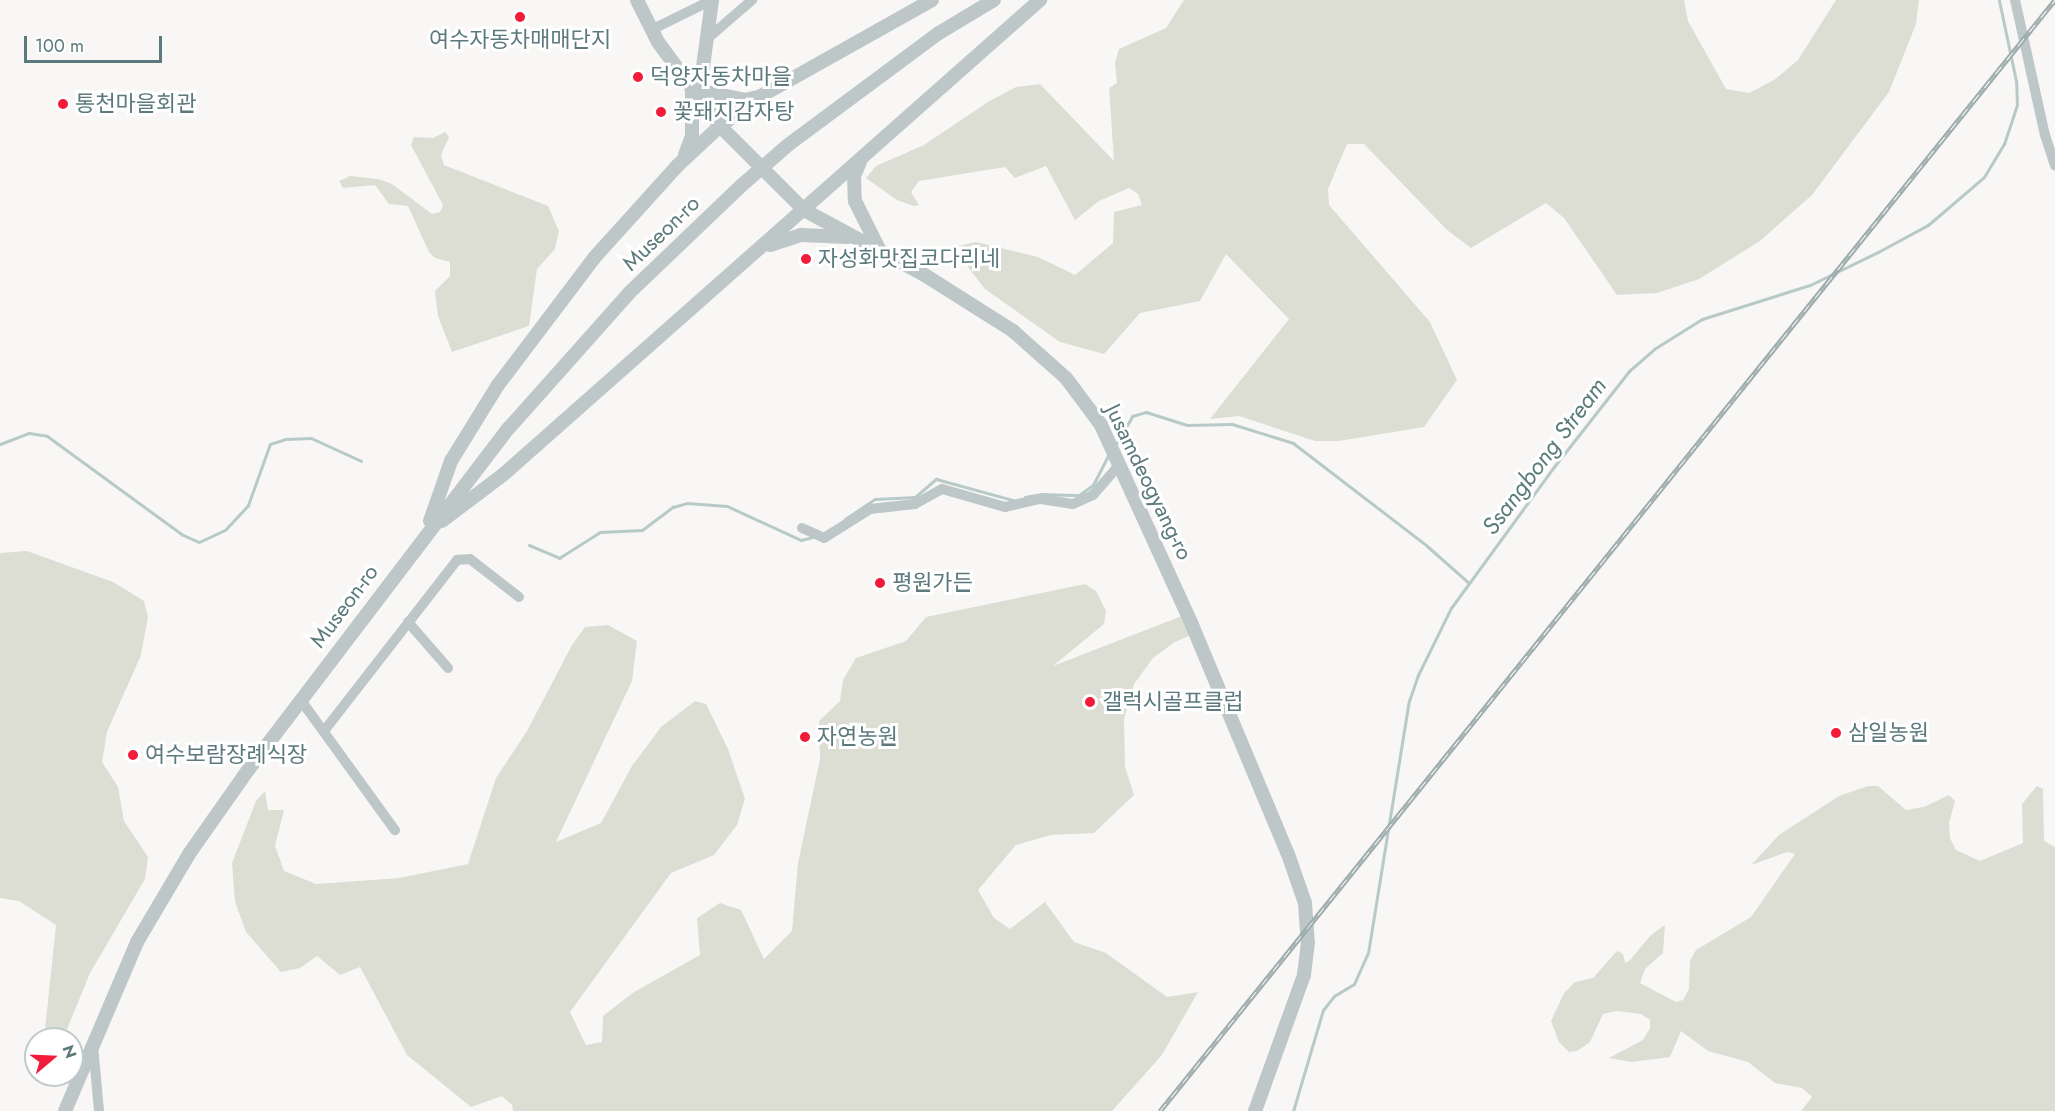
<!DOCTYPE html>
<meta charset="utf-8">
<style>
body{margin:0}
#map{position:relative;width:2055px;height:1111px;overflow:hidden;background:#f8f7f5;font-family:Jost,"Noto Sans KR",sans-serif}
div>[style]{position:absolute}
.green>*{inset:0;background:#dcded3}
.stream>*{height:3px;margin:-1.5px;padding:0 1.5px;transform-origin:1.5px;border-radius:1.5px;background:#b7cac8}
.minor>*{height:10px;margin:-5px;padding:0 5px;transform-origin:5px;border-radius:5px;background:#bdc7c8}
.tertiary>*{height:14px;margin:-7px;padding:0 7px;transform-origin:7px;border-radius:7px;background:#bdc7c8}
.rail>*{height:5px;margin-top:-2.5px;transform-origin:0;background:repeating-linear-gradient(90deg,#fff 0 9px,#9dacad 0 18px);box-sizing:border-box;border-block:2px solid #9dacad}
.tertiary-bridge>*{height:14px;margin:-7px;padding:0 7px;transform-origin:7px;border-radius:7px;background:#bdc7c8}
.dots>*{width:16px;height:16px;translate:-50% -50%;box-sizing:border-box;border:3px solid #fff;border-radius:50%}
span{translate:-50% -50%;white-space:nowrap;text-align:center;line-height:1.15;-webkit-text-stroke:6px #fff;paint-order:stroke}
.poi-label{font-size:22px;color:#5c7a7d}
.left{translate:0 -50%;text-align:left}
.street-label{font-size:22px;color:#5c7a7d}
.water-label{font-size:24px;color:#5b7d79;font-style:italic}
.north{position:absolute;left:24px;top:1027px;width:60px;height:60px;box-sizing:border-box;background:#fff;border:2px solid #becacb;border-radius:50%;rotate:71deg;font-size:16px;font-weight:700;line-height:24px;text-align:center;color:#5c7a7d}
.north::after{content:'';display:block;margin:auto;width:21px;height:27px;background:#f21b39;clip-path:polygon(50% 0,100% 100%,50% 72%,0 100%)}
.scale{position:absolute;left:24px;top:36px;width:138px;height:27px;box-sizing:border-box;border:3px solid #5c7a7d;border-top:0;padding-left:8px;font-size:18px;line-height:21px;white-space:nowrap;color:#5c7a7d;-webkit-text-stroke:4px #fff;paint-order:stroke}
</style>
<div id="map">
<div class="green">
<i style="clip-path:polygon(1184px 0,1684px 0,1688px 21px,1726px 89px,1749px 93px,1774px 80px,1798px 60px,1836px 0,1919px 0,1916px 24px,1889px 92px,1812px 195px,1760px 241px,1699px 279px,1657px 293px,1617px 295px,1564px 218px,1546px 203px,1471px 248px,1447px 230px,1364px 144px,1347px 144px,1328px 189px,1329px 205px,1430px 322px,1457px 380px,1424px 427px,1339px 441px,1315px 441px,1239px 416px,1210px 419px,1289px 319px,1226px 254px,1200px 301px,1140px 313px,1104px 354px,1060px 342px,985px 289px,958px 254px,958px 246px,976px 242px,1038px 257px,1075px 275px,1113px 243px,1114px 212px,1142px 205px,1138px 194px,1129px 188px,1099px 201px,1075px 220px,1046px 166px,1015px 178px,1005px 167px,919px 181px,911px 192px,919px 205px,914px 206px,897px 200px,866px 178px,876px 166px,924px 145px,988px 102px,1016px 87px,1040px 84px,1114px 161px,1109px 88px,1117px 83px,1115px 63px,1119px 49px,1166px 28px)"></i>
<i style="clip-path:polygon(445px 132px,449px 137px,441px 155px,444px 165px,548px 206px,559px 231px,555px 249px,537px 269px,529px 326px,452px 352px,438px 316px,435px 291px,450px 276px,450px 262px,435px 258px,429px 252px,408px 206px,389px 204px,375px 185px,343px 188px,339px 181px,350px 176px,378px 179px,392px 184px,432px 214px,440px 212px,443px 205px,411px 145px,414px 137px,433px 138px)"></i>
<i style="clip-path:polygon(27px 551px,113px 582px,144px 601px,148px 617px,141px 655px,107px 732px,102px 762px,118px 787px,124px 821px,148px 857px,145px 879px,90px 973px,63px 1039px,44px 1039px,56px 925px,19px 901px,0 898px,0 553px)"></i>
<i style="clip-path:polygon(1085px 584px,1096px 591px,1106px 611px,1104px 624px,1053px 666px,1187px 614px,1196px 633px,1175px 642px,1153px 658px,1134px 684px,1124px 719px,1125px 767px,1134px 795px,1094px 833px,1051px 835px,1016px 845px,978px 890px,994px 918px,1010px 929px,1045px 902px,1074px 942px,1106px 953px,1167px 997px,1198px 992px,1162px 1055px,1112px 1111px,513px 1111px,512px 1105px,502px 1096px,471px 1107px,407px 1055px,360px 967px,340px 975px,317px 956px,300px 968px,281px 972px,246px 932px,235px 902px,232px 863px,256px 801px,265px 791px,268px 810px,284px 810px,275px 846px,284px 871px,316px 884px,399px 878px,468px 864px,496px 778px,527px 731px,572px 645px,585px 627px,608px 625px,637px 641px,632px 681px,556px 842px,601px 823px,632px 766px,661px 727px,695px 701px,706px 704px,728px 749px,745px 799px,737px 825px,714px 855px,671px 873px,570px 1012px,586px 1045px,602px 1042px,603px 1016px,634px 992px,700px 955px,697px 918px,720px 903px,741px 910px,764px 959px,792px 931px,798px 863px,820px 759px,819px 721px,840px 701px,843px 680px,856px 658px,906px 641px,926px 617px)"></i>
<i style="clip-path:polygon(1868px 786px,1878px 786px,1906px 810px,1924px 807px,1949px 795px,1955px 801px,1949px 823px,1950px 838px,1956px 850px,1980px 861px,2023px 843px,2022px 804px,2037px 786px,2043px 789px,2044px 841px,2055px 847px,2055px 1111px,1801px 1111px,1812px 1097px,1802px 1088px,1775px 1083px,1748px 1062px,1708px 1051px,1681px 1031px,1670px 1057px,1631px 1062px,1609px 1058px,1643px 1040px,1650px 1028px,1650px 1020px,1641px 1014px,1617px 1011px,1603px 1014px,1590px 1042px,1577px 1051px,1569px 1052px,1559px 1042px,1551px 1021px,1564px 993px,1575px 982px,1593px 978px,1617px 951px,1623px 954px,1625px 963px,1630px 960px,1651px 935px,1665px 925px,1663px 953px,1645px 969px,1640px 983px,1676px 1002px,1683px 1000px,1689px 989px,1690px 961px,1696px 950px,1751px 917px,1795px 854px,1787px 852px,1751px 865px,1754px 862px,1779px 835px,1839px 796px)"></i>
</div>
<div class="stream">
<i style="left:0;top:444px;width:31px;rotate:-21deg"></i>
<i style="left:29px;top:433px;width:18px;rotate:9deg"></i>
<i style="left:47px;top:436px;width:168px;rotate:36.1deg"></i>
<i style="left:183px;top:535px;width:17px;rotate:24deg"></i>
<i style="left:199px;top:542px;width:29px;rotate:-25deg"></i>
<i style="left:225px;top:530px;width:34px;rotate:-47deg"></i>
<i style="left:248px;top:505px;width:65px;rotate:-70.2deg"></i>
<i style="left:270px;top:444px;width:16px;rotate:-18deg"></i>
<i style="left:285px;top:439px;width:26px;rotate:-2deg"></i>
<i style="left:311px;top:438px;width:55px;rotate:24.7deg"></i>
<i style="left:1115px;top:446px;width:34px;rotate:-60deg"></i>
<i style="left:1132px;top:416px;width:15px;rotate:-16deg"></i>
<i style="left:1146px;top:412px;width:43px;rotate:17.6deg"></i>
<i style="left:1187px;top:425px;width:45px;rotate:-1.3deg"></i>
<i style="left:1232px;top:424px;width:64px;rotate:17.3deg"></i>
<i style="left:1293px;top:443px;width:169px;rotate:37.5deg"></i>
<i style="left:1427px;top:546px;width:56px;rotate:41.4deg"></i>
<i style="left:1025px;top:497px;width:17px;rotate:-10deg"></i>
<i style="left:1042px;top:494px;width:37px;rotate:2deg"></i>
<i style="left:1079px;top:495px;width:17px;rotate:-36deg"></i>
<i style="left:1093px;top:485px;width:35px;rotate:-63deg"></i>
<i style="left:845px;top:519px;width:36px;rotate:-34deg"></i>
<i style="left:875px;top:499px;width:40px;rotate:-2.9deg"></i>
<i style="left:915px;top:497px;width:28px;rotate:-41deg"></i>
<i style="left:936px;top:479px;width:80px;rotate:15.3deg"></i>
<i style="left:529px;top:545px;width:33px;rotate:23deg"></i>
<i style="left:559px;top:558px;width:49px;rotate:-32.4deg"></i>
<i style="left:600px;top:532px;width:42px;rotate:-2.7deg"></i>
<i style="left:642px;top:530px;width:39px;rotate:-37deg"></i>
<i style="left:673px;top:507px;width:15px;rotate:-16deg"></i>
<i style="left:687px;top:503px;width:40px;rotate:4.3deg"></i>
<i style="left:727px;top:506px;width:81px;rotate:24.7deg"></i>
<i style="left:801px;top:540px;width:12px;rotate:-14deg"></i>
<i style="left:1293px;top:1111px;width:105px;rotate:-73.5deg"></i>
<i style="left:1323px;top:1010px;width:18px;rotate:-52deg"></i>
<i style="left:1334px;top:996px;width:23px;rotate:-31deg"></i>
<i style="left:1354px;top:984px;width:34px;rotate:-66deg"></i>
<i style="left:1368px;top:953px;width:255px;rotate:-80.8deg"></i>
<i style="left:1409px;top:701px;width:28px;rotate:-71deg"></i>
<i style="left:1418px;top:675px;width:75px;rotate:-63.8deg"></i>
<i style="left:1451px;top:608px;width:173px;rotate:-53.9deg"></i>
<i style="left:1553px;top:468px;width:123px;rotate:-51.9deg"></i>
<i style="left:1629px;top:371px;width:33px;rotate:-41deg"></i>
<i style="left:1654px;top:349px;width:57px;rotate:-32deg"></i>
<i style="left:1702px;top:319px;width:113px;rotate:-17.5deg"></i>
<i style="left:1810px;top:285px;width:76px;rotate:-25.9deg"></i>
<i style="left:1878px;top:252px;width:57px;rotate:-28.4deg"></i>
<i style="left:1928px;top:225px;width:74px;rotate:-40.6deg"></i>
<i style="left:1984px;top:177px;width:39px;rotate:-59deg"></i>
<i style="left:2004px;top:144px;width:41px;rotate:-71.6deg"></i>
<i style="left:2017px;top:105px;width:24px;rotate:-92deg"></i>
<i style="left:2016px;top:81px;width:83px;rotate:-101.9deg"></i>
</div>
<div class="minor">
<i style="left:2015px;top:0;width:138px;rotate:77.5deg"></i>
<i style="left:2045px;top:135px;width:32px;rotate:72deg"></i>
<i style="left:651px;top:30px;width:68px;rotate:-26.2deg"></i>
<i style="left:707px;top:39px;width:60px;rotate:-40.9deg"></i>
<i style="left:802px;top:528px;width:24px;rotate:24deg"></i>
<i style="left:824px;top:538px;width:54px;rotate:-32.2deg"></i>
<i style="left:870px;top:509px;width:45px;rotate:-6.3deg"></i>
<i style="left:915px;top:504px;width:31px;rotate:-29deg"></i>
<i style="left:942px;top:489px;width:66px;rotate:15.9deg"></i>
<i style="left:1005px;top:507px;width:37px;rotate:-13deg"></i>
<i style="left:1041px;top:499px;width:32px;rotate:9deg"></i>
<i style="left:1073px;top:504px;width:22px;rotate:-24deg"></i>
<i style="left:1093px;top:495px;width:41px;rotate:-48.9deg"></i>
<i style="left:408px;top:622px;width:61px;rotate:49deg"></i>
<i style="left:300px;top:699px;width:162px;rotate:54.1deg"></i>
<i style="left:324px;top:731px;width:217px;rotate:-52.1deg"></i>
<i style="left:457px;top:560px;width:13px;rotate:-4deg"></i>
<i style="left:470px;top:559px;width:62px;rotate:37.8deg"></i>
<i style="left:93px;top:1046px;width:65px;rotate:84.7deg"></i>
</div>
<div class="tertiary">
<i style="left:637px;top:0;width:47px;rotate:63.4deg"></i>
<i style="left:658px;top:42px;width:104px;rotate:53.6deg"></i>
<i style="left:720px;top:126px;width:119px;rotate:45deg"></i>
<i style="left:804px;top:210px;width:135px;rotate:28.3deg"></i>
<i style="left:923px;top:274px;width:107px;rotate:32.3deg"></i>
<i style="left:1013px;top:331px;width:71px;rotate:41.6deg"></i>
<i style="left:1066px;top:378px;width:59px;rotate:53.3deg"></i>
<i style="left:1101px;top:425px;width:220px;rotate:65.5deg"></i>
<i style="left:1192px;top:625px;width:248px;rotate:67.3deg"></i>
<i style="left:1288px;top:854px;width:52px;rotate:70.9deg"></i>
<i style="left:1305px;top:903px;width:39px;rotate:86deg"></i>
<i style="left:1308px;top:942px;width:33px;rotate:97deg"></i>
<i style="left:1304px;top:975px;width:145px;rotate:109.8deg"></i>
<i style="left:692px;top:89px;width:54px;rotate:11.7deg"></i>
<i style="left:745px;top:100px;width:13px;rotate:-13deg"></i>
<i style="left:788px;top:145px;width:188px;rotate:-36.6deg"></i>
<i style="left:939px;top:33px;width:64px;rotate:-31deg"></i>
<i style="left:685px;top:155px;width:20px;rotate:-70deg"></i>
<i style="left:692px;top:136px;width:47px;rotate:-90deg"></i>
<i style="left:692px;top:89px;width:25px;rotate:-63deg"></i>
<i style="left:703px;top:67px;width:68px;rotate:-82.3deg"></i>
<i style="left:860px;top:162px;width:15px;rotate:113deg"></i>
<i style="left:854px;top:176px;width:25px;rotate:88deg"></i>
<i style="left:855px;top:201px;width:54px;rotate:63.4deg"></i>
<i style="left:770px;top:245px;width:33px;rotate:-18deg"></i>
<i style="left:801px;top:235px;width:47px;rotate:2.4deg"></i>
<i style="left:430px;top:521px;width:64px;rotate:-70.7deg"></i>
<i style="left:451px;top:461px;width:89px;rotate:-58.3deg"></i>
<i style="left:498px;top:385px;width:159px;rotate:-52.9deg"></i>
<i style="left:594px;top:258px;width:124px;rotate:-47.9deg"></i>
<i style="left:677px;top:166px;width:59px;rotate:-42.9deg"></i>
<i style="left:720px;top:126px;width:51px;rotate:-36.2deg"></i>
<i style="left:761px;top:96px;width:196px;rotate:-29.3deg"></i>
<i style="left:442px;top:521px;width:78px;rotate:-37.2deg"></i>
<i style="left:504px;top:474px;width:716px;rotate:-41.49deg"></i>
<i style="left:65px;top:1111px;width:184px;rotate:-66.9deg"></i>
<i style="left:137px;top:942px;width:102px;rotate:-59.4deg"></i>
<i style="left:189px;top:854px;width:103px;rotate:-54.9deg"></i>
<i style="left:248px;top:770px;width:429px;rotate:-52.7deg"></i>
<i style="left:508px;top:429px;width:183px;rotate:-48.3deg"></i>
<i style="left:630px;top:292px;width:155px;rotate:-43.7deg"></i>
</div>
<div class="rail">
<i style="left:1160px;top:1111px;width:1427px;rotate:-51.15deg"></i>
</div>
<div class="tertiary-bridge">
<i style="left:742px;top:185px;width:61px;rotate:-41deg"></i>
</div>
<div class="dots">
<i style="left:520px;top:17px;background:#f21b39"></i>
<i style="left:638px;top:77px;background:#f21b39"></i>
<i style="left:63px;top:104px;background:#f21b39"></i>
<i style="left:661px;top:112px;background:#f21b39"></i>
<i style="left:806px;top:259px;background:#f21b39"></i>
<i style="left:880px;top:583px;background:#f21b39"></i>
<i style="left:1090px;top:702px;background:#f21b39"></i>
<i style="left:1836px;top:733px;background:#f21b39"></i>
<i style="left:805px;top:737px;background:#f21b39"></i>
<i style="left:133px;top:755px;background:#f21b39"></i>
</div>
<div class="poi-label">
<span style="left:520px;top:40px">여수자동차매매단지</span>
<span class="left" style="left:650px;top:77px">덕양자동차마을</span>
<span class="left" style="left:75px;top:104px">통천마을회관</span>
<span class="left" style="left:673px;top:112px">꽃돼지감자탕</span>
<span class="left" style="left:818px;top:259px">자성화맛집코다리네</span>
<span class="left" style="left:892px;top:583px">평원가든</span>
<span class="left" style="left:1102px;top:702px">갤럭시골프클럽</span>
<span class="left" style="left:1848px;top:733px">삼일농원</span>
<span class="left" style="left:817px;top:737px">자연농원</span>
<span class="left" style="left:145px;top:755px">여수보람장례식장</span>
</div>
<div class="street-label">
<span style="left:661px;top:233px;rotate:-44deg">Museon-ro</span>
<span style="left:1149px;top:482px;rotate:64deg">Jusamdeogyang-ro</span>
<span style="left:344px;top:606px;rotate:-53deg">Museon-ro</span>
</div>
<div class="water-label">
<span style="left:1544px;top:456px;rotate:-53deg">Ssangbong Stream</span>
</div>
<div class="north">N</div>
<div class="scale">100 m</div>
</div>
